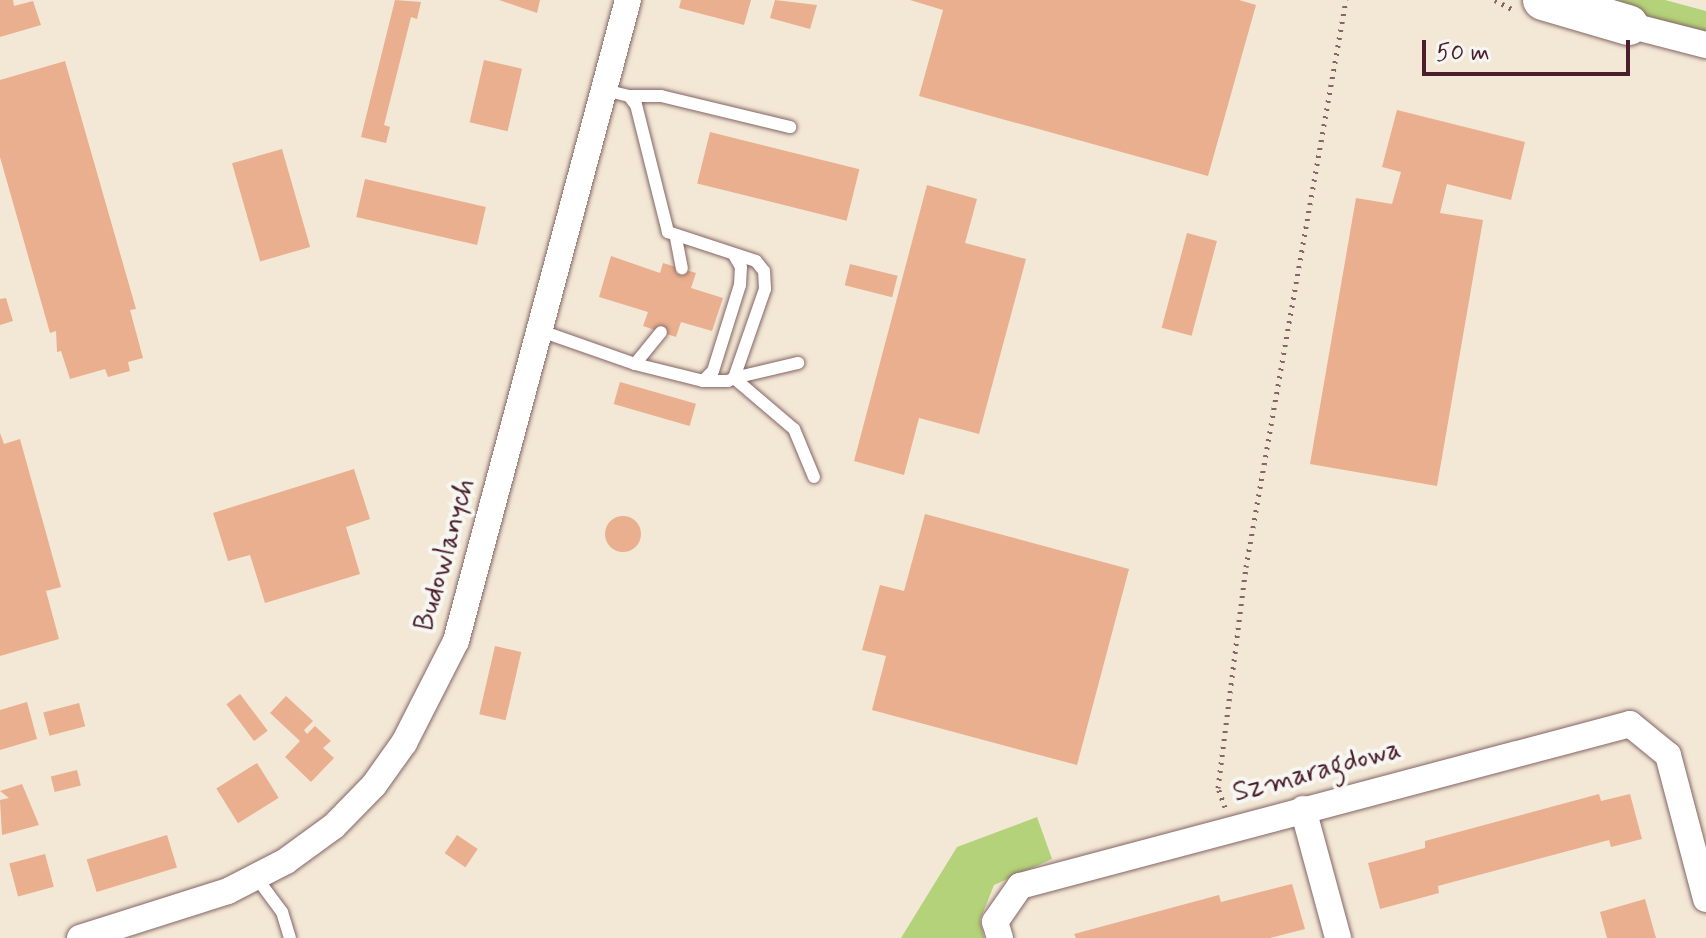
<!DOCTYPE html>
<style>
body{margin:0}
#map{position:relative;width:1706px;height:938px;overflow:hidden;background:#f3e8d5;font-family:Mynerve,sans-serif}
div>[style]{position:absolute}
.green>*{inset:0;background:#b4d279}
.building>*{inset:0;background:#e9af8e;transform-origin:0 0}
.round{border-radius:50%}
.path>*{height:5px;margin-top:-2.5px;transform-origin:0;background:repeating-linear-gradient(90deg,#856566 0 2px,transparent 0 8px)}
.roads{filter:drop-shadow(0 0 2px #856566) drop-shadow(0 0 2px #856566)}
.service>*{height:12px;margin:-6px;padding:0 6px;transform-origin:6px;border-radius:6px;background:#fff}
.minor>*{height:26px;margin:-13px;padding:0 13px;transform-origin:13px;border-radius:13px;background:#fff}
.primary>*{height:40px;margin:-20px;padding:0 20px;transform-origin:20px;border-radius:20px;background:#fff}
span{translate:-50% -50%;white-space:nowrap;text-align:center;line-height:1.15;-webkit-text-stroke:8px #f6f6f2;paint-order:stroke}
.street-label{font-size:28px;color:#4a1f2b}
.scale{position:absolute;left:1422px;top:40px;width:208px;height:36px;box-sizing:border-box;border:4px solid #4a1f2b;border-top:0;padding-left:10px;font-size:24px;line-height:28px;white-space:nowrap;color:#4a1f2b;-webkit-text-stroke:6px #f6f6f2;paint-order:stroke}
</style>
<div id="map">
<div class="green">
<i style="clip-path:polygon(1570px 0,1665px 0,1706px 11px,1706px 38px)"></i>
<i style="clip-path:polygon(1037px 817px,1052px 859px,994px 885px,980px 920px,984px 938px,901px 938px,957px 847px)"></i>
</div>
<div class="building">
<i style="clip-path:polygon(0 0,13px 0,14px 6px,33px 1px,41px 25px,0 37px)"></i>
<i style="clip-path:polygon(395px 0,421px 2px,417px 19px,411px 17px,384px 125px,390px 127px,386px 143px,361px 137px)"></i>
<i style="clip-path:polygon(499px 0,540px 0,537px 13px)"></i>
<i style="clip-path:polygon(681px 0,751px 0,744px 25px,679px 8px)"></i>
<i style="clip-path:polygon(775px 0,817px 5px,810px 29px,770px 18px)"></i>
<i style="clip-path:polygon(910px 0,1239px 0,1256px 5px,1208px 176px,919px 96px,943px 10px)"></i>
<i style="left:484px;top:60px;width:39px;height:64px;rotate:13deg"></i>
<i style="clip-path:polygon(65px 61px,136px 309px,130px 310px,143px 358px,128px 362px,130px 371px,108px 377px,105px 369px,70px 379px,61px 351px,57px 352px,56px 331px,50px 333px,0 157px,0 80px)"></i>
<i style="clip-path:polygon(1397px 110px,1525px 142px,1511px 200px,1447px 184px,1440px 213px,1483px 220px,1437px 486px,1310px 464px,1356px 198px,1392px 204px,1401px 172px,1382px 167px)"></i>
<i style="left:710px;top:132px;width:154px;height:53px;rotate:14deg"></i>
<i style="left:282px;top:149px;width:102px;height:52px;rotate:74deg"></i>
<i style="left:365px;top:179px;width:124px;height:39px;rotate:13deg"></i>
<i style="clip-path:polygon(927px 185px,977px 199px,965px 243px,1026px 259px,979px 434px,919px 418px,904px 475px,854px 461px)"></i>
<i style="left:1187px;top:233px;width:31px;height:98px;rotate:15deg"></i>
<i style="clip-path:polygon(611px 256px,660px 273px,663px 263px,696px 273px,691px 288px,723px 298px,712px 331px,681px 322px,676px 337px,643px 326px,648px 312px,599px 297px)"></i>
<i style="left:850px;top:264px;width:49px;height:22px;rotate:14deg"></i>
<i style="clip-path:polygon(6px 298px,13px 321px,0 325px,0 299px)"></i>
<i style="left:620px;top:382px;width:79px;height:23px;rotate:16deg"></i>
<i style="clip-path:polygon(0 433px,4px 444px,20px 439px,61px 587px,46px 591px,59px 639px,0 656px)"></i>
<i style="clip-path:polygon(354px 469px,370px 519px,346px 527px,360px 574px,265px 603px,250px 555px,228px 561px,213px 513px)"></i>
<i style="clip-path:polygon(925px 514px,1129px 569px,1077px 765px,872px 710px,886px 656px,862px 650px,880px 585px,904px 591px)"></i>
<i class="round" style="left:605px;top:516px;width:36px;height:36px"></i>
<i style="left:495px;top:646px;width:27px;height:70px;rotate:13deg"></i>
<i style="left:240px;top:694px;width:46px;height:17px;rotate:53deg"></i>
<i style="clip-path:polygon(286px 696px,313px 721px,304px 730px,307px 734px,315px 726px,331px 741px,323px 748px,334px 758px,311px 782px,285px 757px,300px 741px,270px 713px)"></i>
<i style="clip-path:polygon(27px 702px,37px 739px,0 750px,0 710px)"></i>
<i style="left:79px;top:703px;width:24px;height:37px;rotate:75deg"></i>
<i style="left:257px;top:763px;width:41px;height:48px;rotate:58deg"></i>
<i style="left:77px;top:770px;width:16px;height:27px;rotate:76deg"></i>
<i style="clip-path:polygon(22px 784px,39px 825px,2px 835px,0 800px,9px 798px,0 791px)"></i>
<i style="clip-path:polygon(1599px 794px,1601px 801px,1630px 794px,1642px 839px,1611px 847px,1609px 840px,1553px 855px,1438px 886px,1439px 893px,1380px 909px,1368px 863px,1425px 848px,1425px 841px)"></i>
<i style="left:167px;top:835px;width:34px;height:84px;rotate:73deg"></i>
<i style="left:457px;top:835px;width:25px;height:22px;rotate:34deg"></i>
<i style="left:45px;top:854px;width:34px;height:37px;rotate:75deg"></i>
<i style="clip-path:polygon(1292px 884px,1305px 929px,1270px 938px,1076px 938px,1074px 934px,1219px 895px,1221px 902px)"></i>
<i style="clip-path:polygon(1645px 899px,1656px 938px,1607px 938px,1600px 912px)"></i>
</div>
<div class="path">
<i style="left:1495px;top:0;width:19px;rotate:28deg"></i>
<i style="left:1225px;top:807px;width:20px;rotate:-110deg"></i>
<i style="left:1218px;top:788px;width:223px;rotate:-82.8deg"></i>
<i style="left:1246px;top:567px;width:576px;rotate:-80deg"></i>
</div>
<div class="roads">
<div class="service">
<i style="left:629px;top:96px;width:32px"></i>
<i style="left:661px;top:96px;width:133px;rotate:13.5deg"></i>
<i style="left:676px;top:238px;width:31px;rotate:79deg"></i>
<i style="left:541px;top:331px;width:100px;rotate:19.3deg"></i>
<i style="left:635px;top:364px;width:70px;rotate:14deg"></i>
<i style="left:703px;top:381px;width:25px"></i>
<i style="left:728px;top:381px;width:7px;rotate:-27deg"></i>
<i style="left:734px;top:378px;width:94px;rotate:-70.8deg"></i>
<i style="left:765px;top:289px;width:18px;rotate:-93deg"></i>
<i style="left:764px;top:271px;width:13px;rotate:-129deg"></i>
<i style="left:756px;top:261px;width:93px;rotate:-161.8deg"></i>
<i style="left:668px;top:232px;width:131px;rotate:-104.1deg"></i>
<i style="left:636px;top:105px;width:11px;rotate:-128deg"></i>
<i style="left:629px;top:96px;width:25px;rotate:-166deg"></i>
<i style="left:635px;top:364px;width:41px;rotate:-50.9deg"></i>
<i style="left:734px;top:378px;width:79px;rotate:40.4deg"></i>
<i style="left:794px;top:429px;width:52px;rotate:67.4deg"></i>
<i style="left:734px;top:378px;width:66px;rotate:-13.2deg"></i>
<i style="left:703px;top:381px;width:14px;rotate:-45deg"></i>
<i style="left:713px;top:371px;width:90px;rotate:-72.6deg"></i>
<i style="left:740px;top:285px;width:18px;rotate:-87deg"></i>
<i style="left:741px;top:267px;width:14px;rotate:-120deg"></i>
<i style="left:256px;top:877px;width:44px;rotate:53.4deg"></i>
<i style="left:282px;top:912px;width:27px;rotate:73deg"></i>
</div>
<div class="minor">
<i style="left:1628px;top:25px;width:81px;rotate:14.4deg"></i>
<i style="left:1303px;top:809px;width:134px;rotate:74.8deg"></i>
<i style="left:80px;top:938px;width:155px;rotate:-17.6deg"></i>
<i style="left:228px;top:891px;width:65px;rotate:-27.3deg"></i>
<i style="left:286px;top:861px;width:59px;rotate:-36.1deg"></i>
<i style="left:334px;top:826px;width:57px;rotate:-45.7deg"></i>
<i style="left:374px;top:785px;width:52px;rotate:-54.5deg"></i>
<i style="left:404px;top:743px;width:114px;rotate:-63deg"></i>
<i style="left:456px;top:641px;width:664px;rotate:-74.98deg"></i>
<i style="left:1000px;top:938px;width:17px;rotate:-107deg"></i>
<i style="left:995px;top:922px;width:44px;rotate:-55.2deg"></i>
<i style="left:1020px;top:886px;width:631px;rotate:-14.87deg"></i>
<i style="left:1630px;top:724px;width:49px;rotate:39.2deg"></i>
<i style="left:1668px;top:755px;width:149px;rotate:75.2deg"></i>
</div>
<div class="primary">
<i style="left:1543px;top:0;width:89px;rotate:16.4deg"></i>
</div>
</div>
<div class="street-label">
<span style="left:446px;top:555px;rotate:-74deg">Budowlanych</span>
<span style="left:1317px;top:772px;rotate:-15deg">Szmaragdowa</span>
</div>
<div class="scale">50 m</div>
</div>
